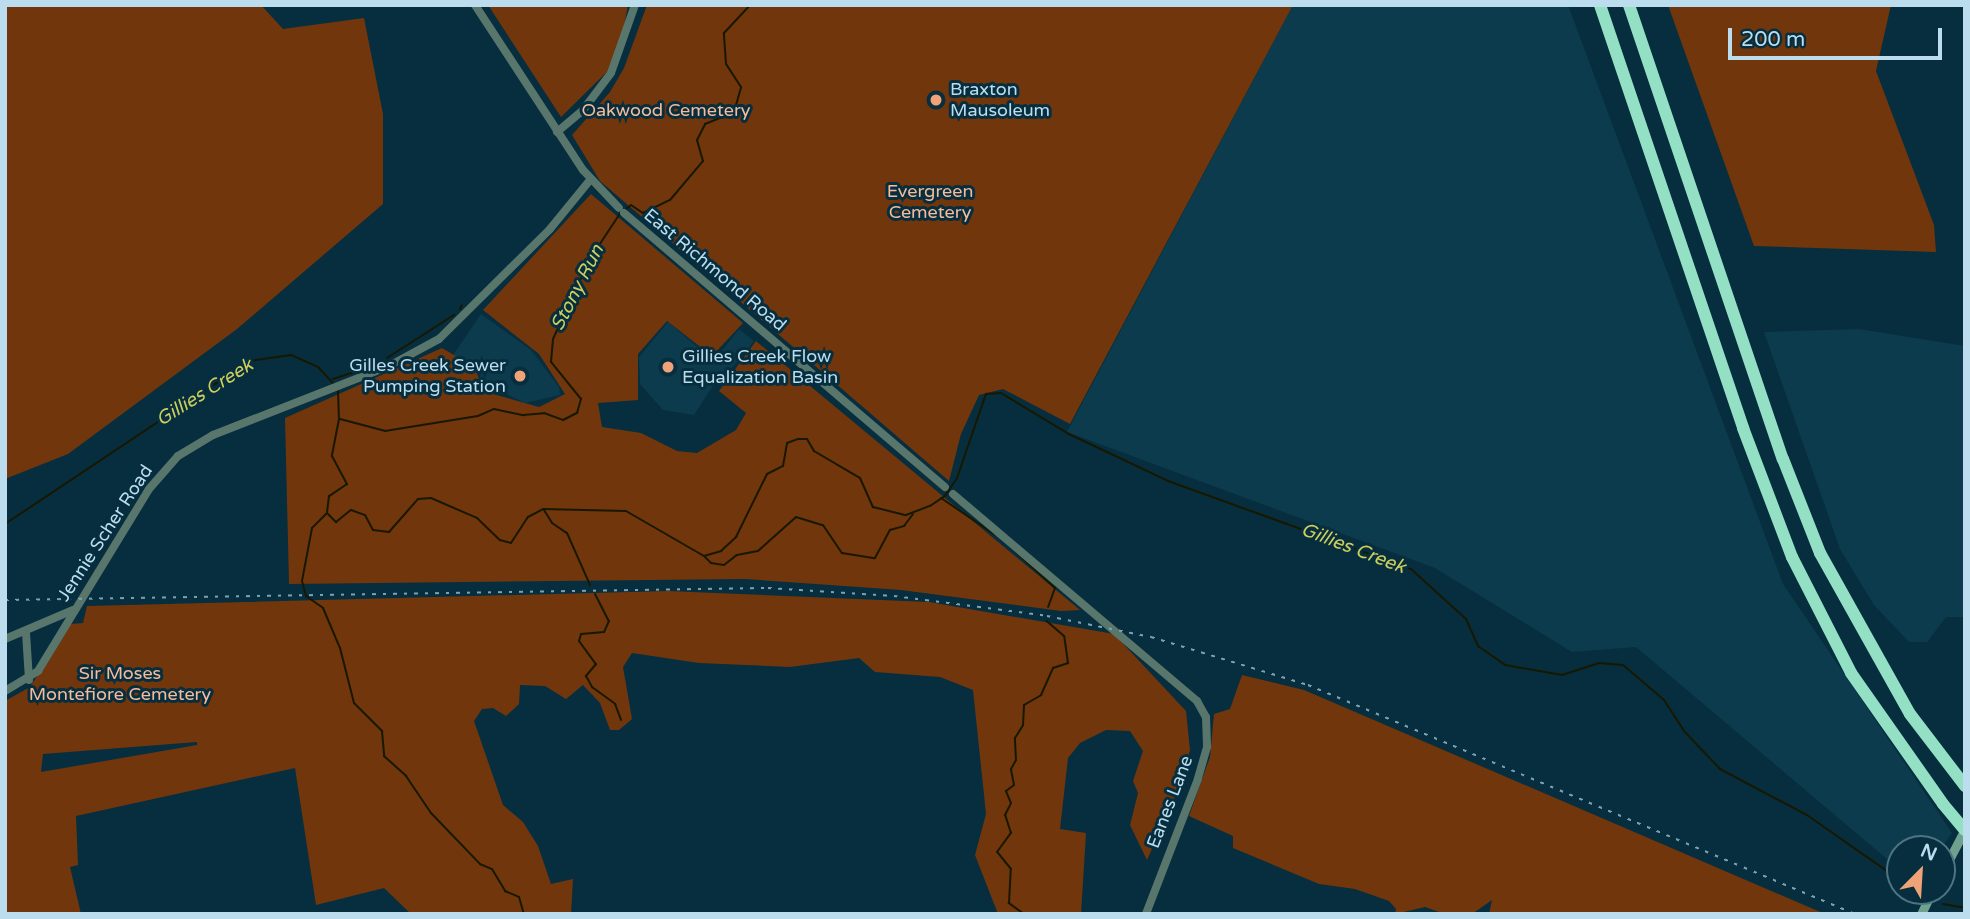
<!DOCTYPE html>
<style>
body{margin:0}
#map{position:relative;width:1970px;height:919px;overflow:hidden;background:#062e3e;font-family:"Varela Round",sans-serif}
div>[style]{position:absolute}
.built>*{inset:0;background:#0c3b4d}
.green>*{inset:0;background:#71360c}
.stream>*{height:2px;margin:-1px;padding:0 1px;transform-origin:1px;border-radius:1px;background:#181801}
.tertiary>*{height:8px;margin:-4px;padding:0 4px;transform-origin:4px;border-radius:4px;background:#58766b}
.secondary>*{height:9px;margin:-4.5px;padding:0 4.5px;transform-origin:4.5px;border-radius:4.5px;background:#70a18f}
.motorway>*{height:12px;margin:-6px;padding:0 6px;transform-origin:6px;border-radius:6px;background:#93e0c5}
.rail>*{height:2px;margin-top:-1px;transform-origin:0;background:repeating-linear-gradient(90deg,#7da1b2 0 3.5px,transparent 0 10.5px)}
.motorway-bridge>*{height:12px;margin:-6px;padding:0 6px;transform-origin:6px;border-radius:6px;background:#93e0c5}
.dots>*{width:19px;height:19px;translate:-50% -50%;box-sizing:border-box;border:4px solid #062e3e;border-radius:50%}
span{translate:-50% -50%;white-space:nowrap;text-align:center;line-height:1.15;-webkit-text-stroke:6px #062e3e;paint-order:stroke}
.poi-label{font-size:18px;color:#bde}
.left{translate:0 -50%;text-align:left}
.right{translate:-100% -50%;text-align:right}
.park-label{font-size:18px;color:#f6bb9a}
.street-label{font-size:18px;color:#bde}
.water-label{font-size:19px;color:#ccce5d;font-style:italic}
.frame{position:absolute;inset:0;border:7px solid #bde;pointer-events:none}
.north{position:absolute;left:1886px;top:835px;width:70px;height:70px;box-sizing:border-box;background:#062e3e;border:2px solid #4e7484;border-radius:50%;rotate:24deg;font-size:19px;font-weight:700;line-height:28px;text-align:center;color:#bde}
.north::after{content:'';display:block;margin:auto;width:24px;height:32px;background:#efa377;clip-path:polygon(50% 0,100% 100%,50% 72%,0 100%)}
.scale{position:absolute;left:1728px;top:28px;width:214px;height:32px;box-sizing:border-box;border:4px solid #bde;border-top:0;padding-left:9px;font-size:21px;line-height:24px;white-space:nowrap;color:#bde;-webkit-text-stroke:5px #062e3e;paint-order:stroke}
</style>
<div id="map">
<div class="built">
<i style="clip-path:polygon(1293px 5px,1568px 5px,1783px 584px,1952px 833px,1941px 849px,1900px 849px,1900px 870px,1636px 647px,1572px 652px,1435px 568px,1067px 432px)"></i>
<i style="clip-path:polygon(481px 314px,531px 350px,559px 387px,560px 395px,525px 403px,496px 389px,487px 390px,468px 365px,453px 355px)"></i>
<i style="clip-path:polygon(668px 322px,714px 361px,739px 329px,754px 341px,719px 383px,716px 381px,694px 415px,663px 410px,640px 384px,639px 357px)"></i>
<i style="clip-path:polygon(1859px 329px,1965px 346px,1965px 617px,1946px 617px,1927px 642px,1909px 642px,1874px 605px,1840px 549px,1764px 332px)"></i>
</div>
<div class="green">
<i style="clip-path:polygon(5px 5px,261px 5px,283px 29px,364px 18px,383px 114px,383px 204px,237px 329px,68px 454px,5px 479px)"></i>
<i style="clip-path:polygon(488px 5px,628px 5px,617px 62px,561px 117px)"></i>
<i style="clip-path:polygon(647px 5px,1293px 5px,1070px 424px,1003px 389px,979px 395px,961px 434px,949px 481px,600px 181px,572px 135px,610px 92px,624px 68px)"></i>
<i style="clip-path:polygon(1668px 5px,1891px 5px,1876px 71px,1934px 225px,1936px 252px,1754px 246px)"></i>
<i style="clip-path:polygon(591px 194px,743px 323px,712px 356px,667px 321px,638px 354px,638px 400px,598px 403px,602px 427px,641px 433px,677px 451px,697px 453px,736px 430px,746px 413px,719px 391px,756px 341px,1080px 610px,1061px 611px,901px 590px,745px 579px,289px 584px,285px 418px,442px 348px,474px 367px,486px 392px,539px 407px,565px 394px,539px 354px,483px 310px)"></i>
<i style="clip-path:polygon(evenodd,668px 591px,929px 602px,1114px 634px,1186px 711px,1190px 750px,1181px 783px,1147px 860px,1130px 825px,1138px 793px,1133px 781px,1143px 751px,1130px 731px,1106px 730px,1080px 743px,1068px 758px,1060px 829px,1086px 833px,1081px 914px,998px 914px,975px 855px,986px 814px,973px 690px,940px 677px,875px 672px,859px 658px,790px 667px,699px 663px,632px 653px,623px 667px,632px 719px,619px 730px,610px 730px,600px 703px,583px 685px,566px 699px,545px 686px,520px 685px,519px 704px,506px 716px,493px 708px,482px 709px,474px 721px,503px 805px,523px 822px,538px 846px,551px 884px,573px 879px,571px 914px,411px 914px,384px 888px,316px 905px,295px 768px,76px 816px,78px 865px,70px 867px,81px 914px,5px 914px,5px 701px,30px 687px,70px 624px,83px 623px,87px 606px,668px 591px,197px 742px,197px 745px,41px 772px,43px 754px,197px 742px)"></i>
<i style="clip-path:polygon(1242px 675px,1304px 690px,1825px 914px,1489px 914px,1492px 900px,1472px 914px,1445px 914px,1425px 907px,1395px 914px,1396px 909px,1389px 901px,1355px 889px,1319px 884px,1233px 848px,1233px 836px,1189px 816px,1210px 757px,1214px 714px,1230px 709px)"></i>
</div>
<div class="stream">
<i style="left:626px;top:209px;width:6px;rotate:-39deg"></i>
<i style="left:631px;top:205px;width:14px;rotate:34deg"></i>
<i style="left:643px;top:213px;width:30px;rotate:-26deg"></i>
<i style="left:670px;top:200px;width:51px;rotate:-49.8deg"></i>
<i style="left:703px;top:161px;width:22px;rotate:-106deg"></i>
<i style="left:697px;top:140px;width:18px;rotate:-63deg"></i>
<i style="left:705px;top:124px;width:31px;rotate:-22deg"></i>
<i style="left:734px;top:112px;width:26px;rotate:-74deg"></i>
<i style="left:741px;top:87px;width:27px;rotate:-123deg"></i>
<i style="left:726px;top:64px;width:31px;rotate:-94deg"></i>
<i style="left:724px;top:33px;width:38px;rotate:-47deg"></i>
<i style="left:460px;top:309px;width:4px;rotate:-63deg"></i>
<i style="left:387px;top:358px;width:80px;rotate:-32.7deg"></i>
<i style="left:333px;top:379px;width:20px;rotate:-18deg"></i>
<i style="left:338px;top:391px;width:28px;rotate:88deg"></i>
<i style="left:339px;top:419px;width:38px;rotate:101deg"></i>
<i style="left:332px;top:456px;width:32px;rotate:62deg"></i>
<i style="left:347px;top:484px;width:22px;rotate:146deg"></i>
<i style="left:329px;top:496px;width:17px;rotate:97deg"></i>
<i style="left:327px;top:513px;width:13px;rotate:45deg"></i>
<i style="left:336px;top:522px;width:19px;rotate:-39deg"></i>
<i style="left:351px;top:510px;width:15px;rotate:20deg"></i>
<i style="left:365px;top:515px;width:17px;rotate:62deg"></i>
<i style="left:373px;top:530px;width:16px;rotate:7deg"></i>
<i style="left:389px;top:532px;width:44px;rotate:-48.7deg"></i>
<i style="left:418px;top:499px;width:13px;rotate:-4deg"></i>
<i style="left:431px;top:498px;width:50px;rotate:23.5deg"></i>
<i style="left:477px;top:518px;width:32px;rotate:44deg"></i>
<i style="left:500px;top:540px;width:11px;rotate:15deg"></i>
<i style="left:511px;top:543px;width:31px;rotate:-57deg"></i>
<i style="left:528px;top:517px;width:17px;rotate:-28deg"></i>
<i style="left:543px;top:509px;width:83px;rotate:1.4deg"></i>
<i style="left:626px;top:511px;width:90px;rotate:30deg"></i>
<i style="left:704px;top:556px;width:18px;rotate:-16deg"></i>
<i style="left:721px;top:551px;width:21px;rotate:-43deg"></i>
<i style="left:736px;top:537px;width:70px;rotate:-63.8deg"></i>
<i style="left:767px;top:474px;width:18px;rotate:-27deg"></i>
<i style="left:783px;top:466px;width:23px;rotate:-80deg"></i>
<i style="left:787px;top:443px;width:12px;rotate:-20deg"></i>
<i style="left:798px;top:439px;width:9px"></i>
<i style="left:807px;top:439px;width:14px;rotate:60deg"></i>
<i style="left:814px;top:451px;width:53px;rotate:30.4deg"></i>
<i style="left:860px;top:478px;width:32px;rotate:66deg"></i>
<i style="left:873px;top:507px;width:34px;rotate:14deg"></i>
<i style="left:906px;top:515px;width:26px;rotate:-21deg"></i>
<i style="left:930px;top:506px;width:18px;rotate:-34deg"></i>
<i style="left:945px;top:496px;width:22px;rotate:-56deg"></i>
<i style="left:957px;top:478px;width:89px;rotate:-71deg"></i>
<i style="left:986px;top:394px;width:15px;rotate:-4deg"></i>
<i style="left:1001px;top:393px;width:79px;rotate:31.1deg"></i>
<i style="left:1069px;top:434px;width:110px;rotate:25.4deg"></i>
<i style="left:1168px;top:481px;width:258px;rotate:19.9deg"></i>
<i style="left:1411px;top:569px;width:74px;rotate:42.3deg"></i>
<i style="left:1466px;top:619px;width:30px;rotate:66deg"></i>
<i style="left:1478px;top:646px;width:33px;rotate:35deg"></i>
<i style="left:1505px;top:665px;width:58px;rotate:10deg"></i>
<i style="left:1562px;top:675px;width:39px;rotate:-18deg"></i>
<i style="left:1599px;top:663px;width:24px;rotate:5deg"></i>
<i style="left:1623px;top:665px;width:54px;rotate:40.5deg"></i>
<i style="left:1664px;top:700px;width:37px;rotate:57deg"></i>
<i style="left:1684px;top:731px;width:52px;rotate:46.5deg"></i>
<i style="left:1720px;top:769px;width:98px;rotate:27.9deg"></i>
<i style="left:1807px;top:815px;width:113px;rotate:35deg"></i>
<i style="left:340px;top:419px;width:47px;rotate:14.9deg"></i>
<i style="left:385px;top:431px;width:94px;rotate:-9.2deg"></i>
<i style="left:478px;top:416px;width:17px;rotate:-24deg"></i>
<i style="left:494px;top:409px;width:30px;rotate:12deg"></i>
<i style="left:523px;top:415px;width:21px;rotate:-5deg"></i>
<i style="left:544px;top:413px;width:20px;rotate:20deg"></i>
<i style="left:563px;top:420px;width:16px;rotate:-27deg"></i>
<i style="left:577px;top:413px;width:15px;rotate:-74deg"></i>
<i style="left:581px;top:399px;width:48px;rotate:-129deg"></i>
<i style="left:551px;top:362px;width:23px;rotate:-85deg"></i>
<i style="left:553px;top:339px;width:88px;rotate:-65.2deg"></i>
<i style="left:590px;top:259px;width:56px;rotate:-56.6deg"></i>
<i style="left:941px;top:498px;width:64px;rotate:34.2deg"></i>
<i style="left:544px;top:510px;width:15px;rotate:58deg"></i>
<i style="left:552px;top:523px;width:18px;rotate:34deg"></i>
<i style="left:567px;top:533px;width:57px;rotate:66.1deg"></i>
<i style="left:326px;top:514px;width:20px;rotate:135deg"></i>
<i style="left:312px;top:528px;width:54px;rotate:100.7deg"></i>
<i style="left:302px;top:581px;width:16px;rotate:75deg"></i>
<i style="left:306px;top:596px;width:21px;rotate:35deg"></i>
<i style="left:323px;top:608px;width:43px;rotate:67deg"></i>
<i style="left:340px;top:648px;width:57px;rotate:75.7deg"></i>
<i style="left:354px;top:703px;width:40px;rotate:45deg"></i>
<i style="left:382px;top:731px;width:25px;rotate:85deg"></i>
<i style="left:384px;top:756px;width:30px;rotate:42deg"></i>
<i style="left:406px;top:776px;width:45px;rotate:56deg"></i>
<i style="left:431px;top:813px;width:71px;rotate:46.1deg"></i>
<i style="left:480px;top:864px;width:13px;rotate:23deg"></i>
<i style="left:492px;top:869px;width:26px;rotate:59deg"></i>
<i style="left:505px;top:891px;width:15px;rotate:23deg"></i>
<i style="left:519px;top:897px;width:18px;rotate:74deg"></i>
<i style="left:5px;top:524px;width:293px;rotate:-33.7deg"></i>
<i style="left:249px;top:361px;width:42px;rotate:-8.1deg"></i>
<i style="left:291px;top:355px;width:30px;rotate:24deg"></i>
<i style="left:318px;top:367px;width:22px;rotate:47deg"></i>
<i style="left:1017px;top:553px;width:52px;rotate:42.6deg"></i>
<i style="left:1055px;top:588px;width:20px;rotate:110deg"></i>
<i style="left:705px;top:557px;width:8px;rotate:45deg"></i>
<i style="left:711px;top:563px;width:13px;rotate:9deg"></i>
<i style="left:724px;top:565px;width:16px;rotate:-38deg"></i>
<i style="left:737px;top:555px;width:21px;rotate:-11deg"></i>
<i style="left:758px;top:551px;width:51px;rotate:-41.8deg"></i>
<i style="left:796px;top:517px;width:28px;rotate:17deg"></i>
<i style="left:823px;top:525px;width:34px;rotate:56deg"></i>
<i style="left:842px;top:553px;width:33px;rotate:9deg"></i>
<i style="left:875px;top:558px;width:32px;rotate:-62deg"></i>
<i style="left:890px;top:530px;width:15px;rotate:-16deg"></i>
<i style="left:904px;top:526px;width:15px;rotate:-53deg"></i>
<i style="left:595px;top:594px;width:30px;rotate:63deg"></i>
<i style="left:609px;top:621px;width:12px;rotate:114deg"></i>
<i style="left:604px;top:632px;width:23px;rotate:175deg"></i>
<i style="left:581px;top:634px;width:7px;rotate:106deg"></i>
<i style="left:579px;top:641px;width:29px;rotate:54deg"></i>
<i style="left:596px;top:664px;width:16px;rotate:130deg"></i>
<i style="left:586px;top:676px;width:13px;rotate:61deg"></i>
<i style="left:592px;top:687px;width:29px;rotate:36deg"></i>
<i style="left:615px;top:704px;width:17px;rotate:69deg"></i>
<i style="left:1916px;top:891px;width:2px;rotate:27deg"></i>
<i style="left:1943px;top:904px;width:22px;rotate:10deg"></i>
<i style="left:1024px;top:914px;width:19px;rotate:-144deg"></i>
<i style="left:1009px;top:903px;width:34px;rotate:-87deg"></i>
<i style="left:1011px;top:869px;width:22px;rotate:-129deg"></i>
<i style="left:997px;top:852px;width:24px;rotate:-54deg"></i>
<i style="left:1011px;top:833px;width:19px;rotate:-108deg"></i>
<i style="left:1005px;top:815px;width:13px;rotate:-63deg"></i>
<i style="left:1011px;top:803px;width:13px;rotate:-113deg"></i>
<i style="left:1006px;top:791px;width:10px;rotate:-37deg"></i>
<i style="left:1014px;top:785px;width:16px;rotate:-101deg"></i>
<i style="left:1011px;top:769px;width:10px;rotate:-61deg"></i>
<i style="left:1016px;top:760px;width:22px;rotate:-93deg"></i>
<i style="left:1015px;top:738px;width:15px;rotate:-58deg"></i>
<i style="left:1023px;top:725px;width:20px;rotate:-87deg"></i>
<i style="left:1024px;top:705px;width:20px;rotate:-30deg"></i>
<i style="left:1041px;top:695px;width:30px;rotate:-66deg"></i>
<i style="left:1053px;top:668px;width:16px;rotate:-18deg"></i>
<i style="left:1068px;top:663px;width:27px;rotate:-98deg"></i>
<i style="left:1064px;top:636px;width:23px;rotate:-139deg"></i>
</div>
<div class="tertiary">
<i style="left:475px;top:5px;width:197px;rotate:56.8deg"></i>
<i style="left:583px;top:170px;width:52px;rotate:46.5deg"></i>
<i style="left:557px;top:132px;width:34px;rotate:-40deg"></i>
<i style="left:583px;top:110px;width:46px;rotate:-52.9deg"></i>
<i style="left:611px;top:73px;width:72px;rotate:-70.6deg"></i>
<i style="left:624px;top:213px;width:422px;rotate:40.5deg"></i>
<i style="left:953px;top:494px;width:320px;rotate:40.3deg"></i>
<i style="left:1197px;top:701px;width:18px;rotate:61deg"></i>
<i style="left:1206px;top:717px;width:30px;rotate:88deg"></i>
<i style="left:1207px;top:747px;width:33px;rotate:106deg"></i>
<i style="left:1198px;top:779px;width:145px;rotate:111.1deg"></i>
<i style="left:26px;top:633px;width:47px;rotate:86.3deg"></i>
<i style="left:5px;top:639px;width:74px;rotate:-23.1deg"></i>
<i style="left:5px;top:691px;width:39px;rotate:-31deg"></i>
<i style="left:38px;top:671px;width:213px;rotate:-58.6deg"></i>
<i style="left:149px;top:489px;width:44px;rotate:-48.7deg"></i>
<i style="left:178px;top:456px;width:41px;rotate:-31deg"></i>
<i style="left:213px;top:435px;width:189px;rotate:-21.4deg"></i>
<i style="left:389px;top:366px;width:57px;rotate:-28.4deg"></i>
<i style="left:439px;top:339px;width:156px;rotate:-44.7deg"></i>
<i style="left:550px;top:229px;width:63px;rotate:-50.8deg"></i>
</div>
<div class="secondary">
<i style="left:1942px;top:873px;width:50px;rotate:-62.4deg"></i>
<i style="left:1921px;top:914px;width:25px;rotate:-64deg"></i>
</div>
<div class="motorway">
<i style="left:1600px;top:5px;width:447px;rotate:71.3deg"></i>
<i style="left:1743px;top:428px;width:138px;rotate:69.2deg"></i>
<i style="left:1792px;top:557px;width:130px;rotate:63deg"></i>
<i style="left:1851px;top:673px;width:160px;rotate:54.9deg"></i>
<i style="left:1629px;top:5px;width:479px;rotate:71.3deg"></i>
<i style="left:1783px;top:459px;width:101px;rotate:68.5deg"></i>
<i style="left:1820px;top:553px;width:184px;rotate:60.8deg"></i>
<i style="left:1910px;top:714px;width:91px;rotate:52.6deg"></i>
</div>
<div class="rail">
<i style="left:5px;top:600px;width:763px;rotate:-0.9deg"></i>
<i style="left:768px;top:588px;width:126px;rotate:3.6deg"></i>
<i style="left:894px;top:596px;width:154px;rotate:7.4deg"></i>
<i style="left:1047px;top:616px;width:106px;rotate:11.4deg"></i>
<i style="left:1151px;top:637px;width:164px;rotate:17deg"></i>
<i style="left:1308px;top:685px;width:593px;rotate:22.72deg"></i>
</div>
<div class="motorway-bridge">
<i style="left:1943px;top:804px;width:34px;rotate:50deg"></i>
</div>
<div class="dots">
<i style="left:936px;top:100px;background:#efa377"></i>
<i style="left:668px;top:367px;background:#efa377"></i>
<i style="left:520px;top:376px;background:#efa377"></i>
</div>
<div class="poi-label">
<span class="left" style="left:950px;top:100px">Braxton<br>Mausoleum</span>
<span class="left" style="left:682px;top:367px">Gillies Creek Flow<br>Equalization Basin</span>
<span class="right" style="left:506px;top:376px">Gilles Creek Sewer<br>Pumping Station</span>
</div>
<div class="park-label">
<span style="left:666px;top:110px">Oakwood Cemetery</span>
<span style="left:930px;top:202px">Evergreen<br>Cemetery</span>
<span style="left:120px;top:684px">Sir Moses<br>Montefiore Cemetery</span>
</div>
<div class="street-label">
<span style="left:715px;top:270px;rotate:40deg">East Richmond Road</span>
<span style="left:105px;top:533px;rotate:-57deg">Jennie Scher Road</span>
<span style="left:1170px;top:802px;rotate:-69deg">Eanes Lane</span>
</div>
<div class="water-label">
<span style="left:578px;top:288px;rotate:-63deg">Stony Run</span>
<span style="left:205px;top:393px;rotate:-32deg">Gillies Creek</span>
<span style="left:1353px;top:549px;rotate:21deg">Gillies Creek</span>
</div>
<div class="frame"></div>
<div class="north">N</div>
<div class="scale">200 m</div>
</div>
